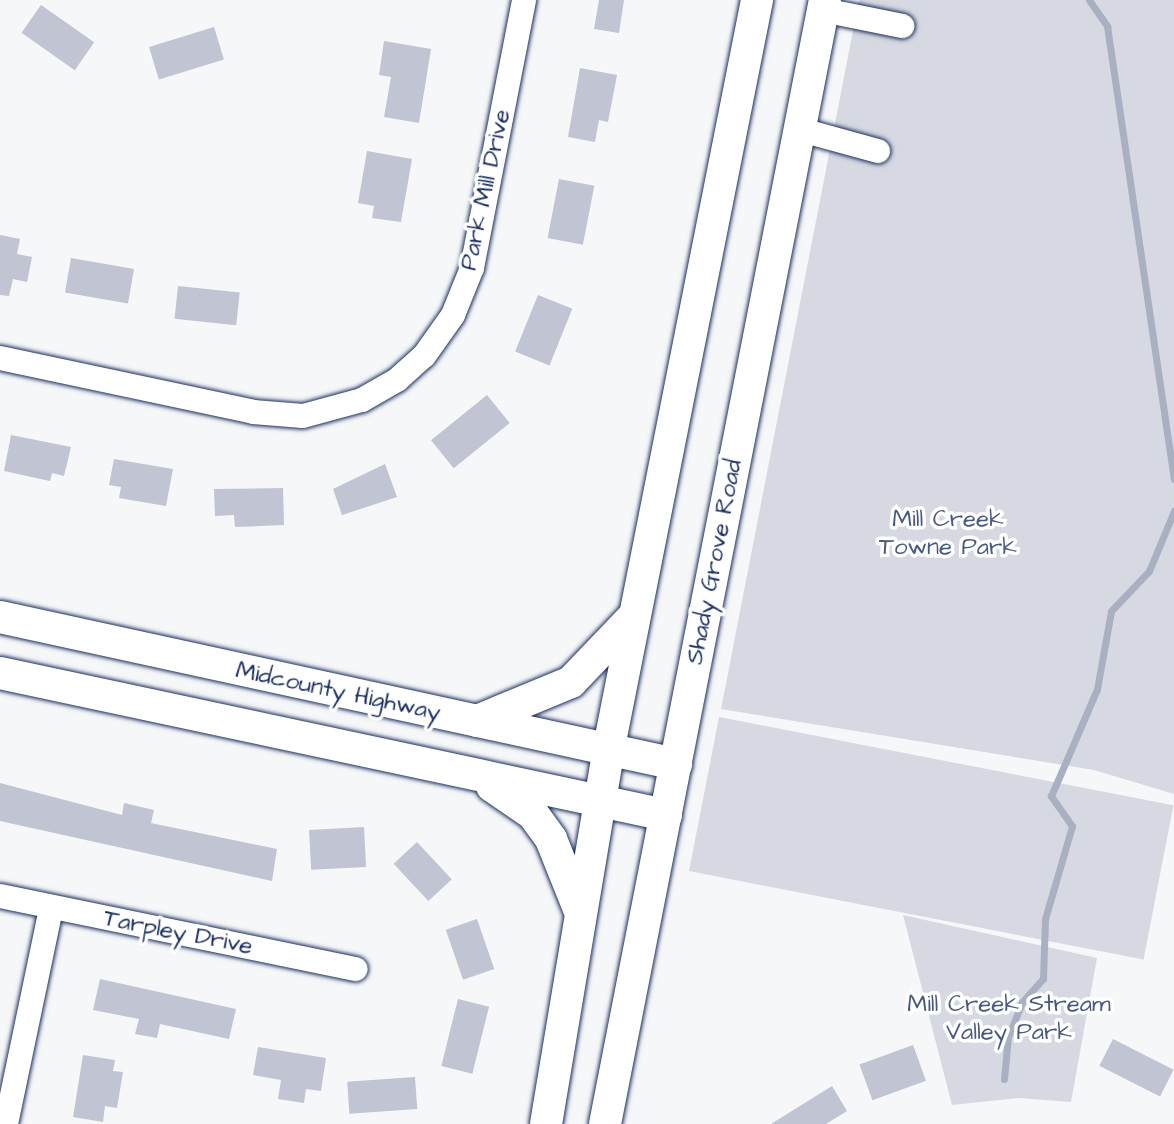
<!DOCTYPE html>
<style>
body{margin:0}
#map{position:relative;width:1174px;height:1124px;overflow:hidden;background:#f6f7f9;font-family:"Architects Daughter",sans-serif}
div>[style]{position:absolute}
.green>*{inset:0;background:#d6d9e2;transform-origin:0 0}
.stream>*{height:7px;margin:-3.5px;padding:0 3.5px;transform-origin:3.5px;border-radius:3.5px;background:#a9b0c1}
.building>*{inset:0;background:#c0c4d3;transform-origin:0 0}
.roads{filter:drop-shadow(0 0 2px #1b2f5e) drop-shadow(0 0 2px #1b2f5e)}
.minor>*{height:24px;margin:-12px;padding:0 12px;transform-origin:12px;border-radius:12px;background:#fff}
.major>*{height:32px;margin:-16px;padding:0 16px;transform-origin:16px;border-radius:16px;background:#fff}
span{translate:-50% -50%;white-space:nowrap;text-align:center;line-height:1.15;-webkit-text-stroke:7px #fff;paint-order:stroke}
.street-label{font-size:24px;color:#1b2f5e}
.park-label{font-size:24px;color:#4a5a7f}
</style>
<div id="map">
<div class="green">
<i style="clip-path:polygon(859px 0,1174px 0,1174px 794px,1094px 770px,721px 709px)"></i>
<i style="left:719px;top:717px;width:463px;height:157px;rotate:11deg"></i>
<i style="clip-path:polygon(903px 915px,1097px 958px,1071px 1102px,1018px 1098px,952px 1105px)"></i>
</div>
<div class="stream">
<i style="left:1089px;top:0;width:32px;rotate:55deg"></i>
<i style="left:1107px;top:26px;width:458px;rotate:81.6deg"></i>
<i style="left:1004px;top:1079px;width:42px;rotate:-84.6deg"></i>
<i style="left:1008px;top:1037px;width:38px;rotate:-68deg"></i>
<i style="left:1022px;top:1002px;width:31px;rotate:-48deg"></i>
<i style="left:1043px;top:979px;width:60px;rotate:-88.1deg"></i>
<i style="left:1045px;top:919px;width:97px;rotate:-73.8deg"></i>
<i style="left:1072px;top:826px;width:37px;rotate:-125deg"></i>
<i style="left:1051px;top:796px;width:116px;rotate:-66.7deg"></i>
<i style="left:1097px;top:689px;width:79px;rotate:-79.8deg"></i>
<i style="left:1111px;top:611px;width:55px;rotate:-46.5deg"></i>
<i style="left:1149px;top:571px;width:65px;rotate:-67.4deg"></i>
</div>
<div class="building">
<i style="clip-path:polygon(599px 0,624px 0,619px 33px,594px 29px)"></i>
<i style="left:41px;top:5px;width:65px;height:34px;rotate:35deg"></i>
<i style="left:214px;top:27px;width:34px;height:68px;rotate:73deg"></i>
<i style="clip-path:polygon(384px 41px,431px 49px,419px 123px,384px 117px,391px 77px,379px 75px)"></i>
<i style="clip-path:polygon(580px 68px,617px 75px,608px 122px,599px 120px,595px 142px,568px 137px)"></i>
<i style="clip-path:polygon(367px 151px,412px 159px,401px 222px,372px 218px,374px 206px,358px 203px)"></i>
<i style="left:559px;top:179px;width:36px;height:60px;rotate:11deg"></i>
<i style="clip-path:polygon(0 235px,20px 239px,17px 254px,32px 257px,27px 282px,13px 279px,9px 296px,0 295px)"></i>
<i style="left:71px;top:258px;width:64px;height:35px;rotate:10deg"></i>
<i style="left:178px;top:286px;width:62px;height:33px;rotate:6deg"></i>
<i style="left:538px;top:295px;width:37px;height:61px;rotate:22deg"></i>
<i style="left:487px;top:395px;width:36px;height:72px;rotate:51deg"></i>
<i style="clip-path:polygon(11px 435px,71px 447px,64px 476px,52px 473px,50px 481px,4px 471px)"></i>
<i style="clip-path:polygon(114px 459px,173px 469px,166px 506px,119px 498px,121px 487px,109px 485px)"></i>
<i style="clip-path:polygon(385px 464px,397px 497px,342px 515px,333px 489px)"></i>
<i style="clip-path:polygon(283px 488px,284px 525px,235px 527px,234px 515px,215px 516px,214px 489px)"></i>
<i style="clip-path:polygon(0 783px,122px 815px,124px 803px,154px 810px,151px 823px,277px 849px,272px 881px,0 821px)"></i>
<i style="left:364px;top:827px;width:40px;height:55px;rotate:87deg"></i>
<i style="left:417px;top:842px;width:51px;height:32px;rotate:47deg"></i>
<i style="left:477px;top:919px;width:53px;height:33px;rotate:71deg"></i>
<i style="clip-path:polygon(100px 979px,236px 1009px,229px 1039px,160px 1024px,157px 1038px,135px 1034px,139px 1019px,93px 1010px)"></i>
<i style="left:458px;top:999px;width:32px;height:69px;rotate:14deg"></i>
<i style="left:1113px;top:1039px;width:68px;height:30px;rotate:27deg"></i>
<i style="left:913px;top:1045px;width:38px;height:57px;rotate:70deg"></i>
<i style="clip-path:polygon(258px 1047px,326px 1058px,321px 1091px,306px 1089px,304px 1103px,278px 1099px,281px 1080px,253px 1075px)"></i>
<i style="clip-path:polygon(83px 1055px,115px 1060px,113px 1071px,123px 1072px,117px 1108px,105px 1106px,103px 1122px,73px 1117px)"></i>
<i style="left:415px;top:1077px;width:32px;height:68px;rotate:86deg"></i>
<i style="clip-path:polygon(832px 1086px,847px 1111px,826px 1124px,771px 1124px)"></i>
</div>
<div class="roads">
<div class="minor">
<i style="left:823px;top:10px;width:81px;rotate:11.4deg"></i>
<i style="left:798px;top:129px;width:83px;rotate:15.4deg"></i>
<i style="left:0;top:358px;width:259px;rotate:12deg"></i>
<i style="left:253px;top:412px;width:50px;rotate:4.6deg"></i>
<i style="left:303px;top:416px;width:61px;rotate:-15.2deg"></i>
<i style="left:362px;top:400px;width:40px;rotate:-29.7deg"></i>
<i style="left:397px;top:380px;width:36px;rotate:-42deg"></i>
<i style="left:424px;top:356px;width:50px;rotate:-54.7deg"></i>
<i style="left:453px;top:315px;width:51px;rotate:-68deg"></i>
<i style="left:472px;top:268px;width:273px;rotate:-79deg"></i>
<i style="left:0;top:896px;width:363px;rotate:11.6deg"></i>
<i style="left:6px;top:1124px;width:221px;rotate:-78.2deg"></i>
</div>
<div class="major">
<i style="left:0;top:617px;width:692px;rotate:12.27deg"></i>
<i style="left:0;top:673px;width:681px;rotate:12.04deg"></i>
<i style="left:477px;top:721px;width:102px;rotate:-22.5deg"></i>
<i style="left:571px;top:682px;width:91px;rotate:-46.3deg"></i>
<i style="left:492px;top:786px;width:50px;rotate:34.3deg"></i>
<i style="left:533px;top:814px;width:31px;rotate:54deg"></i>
<i style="left:551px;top:839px;width:75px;rotate:68.2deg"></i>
<i style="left:546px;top:1124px;width:377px;rotate:-80.5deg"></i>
<i style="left:608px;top:752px;width:767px;rotate:-78.79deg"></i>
<i style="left:605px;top:1124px;width:1145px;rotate:-78.93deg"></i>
</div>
</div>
<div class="street-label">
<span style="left:486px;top:190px;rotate:-78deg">Park Mill Drive</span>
<span style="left:715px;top:562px;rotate:-79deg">Shady Grove Road</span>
<span style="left:338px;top:692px;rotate:12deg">Midcounty Highway</span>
<span style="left:178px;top:933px;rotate:11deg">Tarpley Drive</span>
</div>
<div class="park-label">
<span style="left:948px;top:534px">Mill Creek<br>Towne Park</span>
<span style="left:1009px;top:1019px">Mill Creek Stream<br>Valley Park</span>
</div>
</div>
